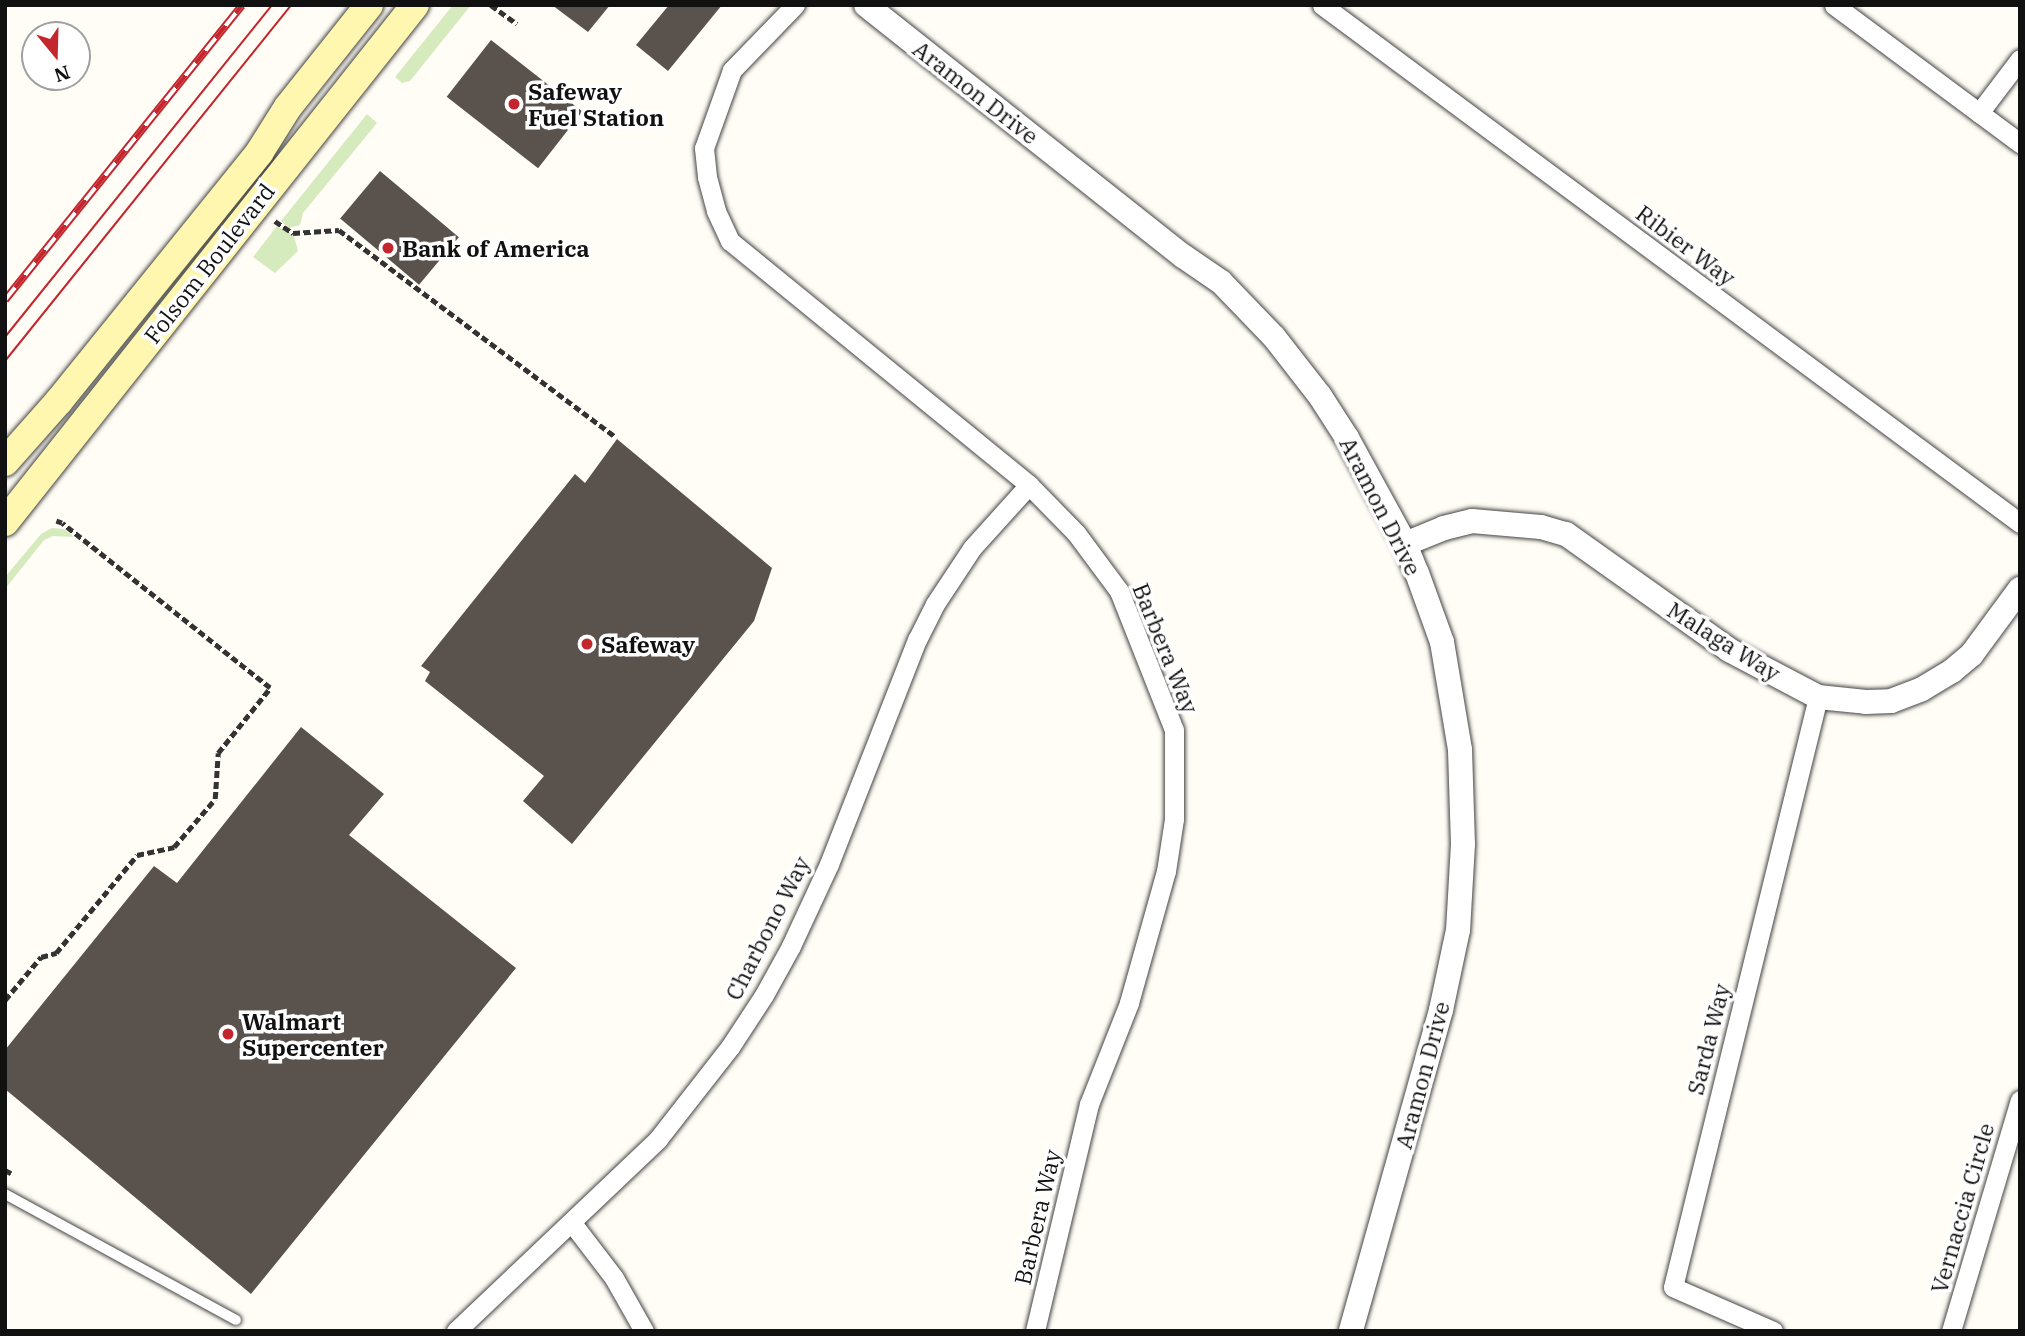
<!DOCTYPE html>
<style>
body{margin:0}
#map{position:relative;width:2025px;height:1336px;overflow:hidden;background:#fffdf5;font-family:"IBM Plex Serif",serif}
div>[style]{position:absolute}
.green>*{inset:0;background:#d5ebbd}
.building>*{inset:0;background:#5a524d;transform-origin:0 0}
.path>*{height:4.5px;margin-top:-2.25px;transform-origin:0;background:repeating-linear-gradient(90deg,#333 0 7px,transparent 0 10.5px)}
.roads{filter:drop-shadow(0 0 2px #444) drop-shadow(0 0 2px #444)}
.service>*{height:10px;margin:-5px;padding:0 5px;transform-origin:5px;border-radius:5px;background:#fff}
.minor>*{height:19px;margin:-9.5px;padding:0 9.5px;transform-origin:9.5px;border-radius:9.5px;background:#fff}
.tertiary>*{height:24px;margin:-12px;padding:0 12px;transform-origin:12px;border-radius:12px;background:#fff}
.secondary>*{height:28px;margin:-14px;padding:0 14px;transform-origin:14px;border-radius:14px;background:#fff6b0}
.tram>*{height:2px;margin:-1px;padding:0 1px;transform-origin:1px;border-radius:1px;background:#c4262e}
.rail>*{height:8px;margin-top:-4px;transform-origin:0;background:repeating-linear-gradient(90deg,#fff 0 16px,#c4262e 0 32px);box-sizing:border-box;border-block:2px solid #c4262e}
.dots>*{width:19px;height:19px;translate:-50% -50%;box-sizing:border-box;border:4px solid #fff;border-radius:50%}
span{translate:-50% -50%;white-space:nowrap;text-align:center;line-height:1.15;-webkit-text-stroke:7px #fff;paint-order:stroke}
.poi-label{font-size:23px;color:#111;font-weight:700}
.left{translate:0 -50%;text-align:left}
.street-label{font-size:23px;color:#111}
.frame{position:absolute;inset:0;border:7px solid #111;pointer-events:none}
.north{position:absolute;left:21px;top:21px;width:70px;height:70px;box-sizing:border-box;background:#fff;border:2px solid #a0a0a0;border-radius:50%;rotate:161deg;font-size:19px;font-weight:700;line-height:28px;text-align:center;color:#111}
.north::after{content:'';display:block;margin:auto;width:24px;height:32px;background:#c4262e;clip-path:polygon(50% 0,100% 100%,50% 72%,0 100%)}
</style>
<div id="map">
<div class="green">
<i style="clip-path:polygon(453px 5px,471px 5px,410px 81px,402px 83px,395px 77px)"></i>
<i style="clip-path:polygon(367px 114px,377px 123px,303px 213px,300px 225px,289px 228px,281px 221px)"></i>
<i style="clip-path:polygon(277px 226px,294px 236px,298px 251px,275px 273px,253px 257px)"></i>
<i style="clip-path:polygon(52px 528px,64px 529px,74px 537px,53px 536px,44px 540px,5px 589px,5px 577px,41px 534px)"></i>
</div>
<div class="building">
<i style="clip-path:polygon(552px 5px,610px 5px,588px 32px)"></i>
<i style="clip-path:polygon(669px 5px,722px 5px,668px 71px,636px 45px)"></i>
<i style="left:491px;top:40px;width:116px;height:72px;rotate:38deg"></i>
<i style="left:380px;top:171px;width:103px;height:62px;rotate:40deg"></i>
<i style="clip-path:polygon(617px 439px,772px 568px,754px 621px,572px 844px,523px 801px,544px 776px,425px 681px,430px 672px,421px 666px,575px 474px,585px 483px)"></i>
<i style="clip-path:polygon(301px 727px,384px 794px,349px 835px,516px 968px,251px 1294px,5px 1089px,5px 1050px,154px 866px,177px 883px)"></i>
</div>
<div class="path">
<i style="left:491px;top:5px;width:32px;rotate:36deg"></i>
<i style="left:275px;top:221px;width:22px;rotate:34deg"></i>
<i style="left:293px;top:233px;width:46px;rotate:-3.7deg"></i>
<i style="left:339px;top:230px;width:344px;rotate:36.8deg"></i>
<i style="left:5px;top:1000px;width:56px;rotate:-50.1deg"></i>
<i style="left:41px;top:957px;width:16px;rotate:-15deg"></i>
<i style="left:56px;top:953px;width:127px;rotate:-50.4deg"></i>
<i style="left:137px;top:855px;width:38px;rotate:-12deg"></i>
<i style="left:174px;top:847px;width:63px;rotate:-49.5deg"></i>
<i style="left:215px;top:799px;width:46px;rotate:-86.3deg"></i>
<i style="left:218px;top:753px;width:83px;rotate:-51.3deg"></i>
<i style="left:270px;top:688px;width:265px;rotate:-141.6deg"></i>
<i style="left:62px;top:523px;width:6px;rotate:-162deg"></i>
<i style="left:5px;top:1170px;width:7px;rotate:27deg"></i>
</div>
<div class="roads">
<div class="service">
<i style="left:5px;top:1194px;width:263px;rotate:28.6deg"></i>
</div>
<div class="minor">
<i style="left:795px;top:5px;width:91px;rotate:134.1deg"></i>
<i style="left:732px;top:70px;width:83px;rotate:109.7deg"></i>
<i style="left:704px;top:148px;width:29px;rotate:84deg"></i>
<i style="left:707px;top:177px;width:35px;rotate:75deg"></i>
<i style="left:716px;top:211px;width:33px;rotate:65deg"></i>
<i style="left:730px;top:241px;width:386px;rotate:39.2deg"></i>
<i style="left:1029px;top:485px;width:67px;rotate:45.6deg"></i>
<i style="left:1076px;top:533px;width:72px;rotate:53.4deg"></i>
<i style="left:1119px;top:591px;width:149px;rotate:68.4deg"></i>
<i style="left:1174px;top:730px;width:89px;rotate:90deg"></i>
<i style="left:1174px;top:819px;width:53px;rotate:98.7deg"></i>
<i style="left:1166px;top:871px;width:137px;rotate:105.7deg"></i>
<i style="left:1129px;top:1003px;width:109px;rotate:111.6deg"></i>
<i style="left:1089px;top:1104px;width:233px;rotate:103.4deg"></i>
<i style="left:1322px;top:5px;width:869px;rotate:36.58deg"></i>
<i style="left:1834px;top:5px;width:232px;rotate:36.6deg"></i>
<i style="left:1979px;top:113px;width:68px;rotate:-52.8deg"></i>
<i style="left:572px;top:1223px;width:69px;rotate:52.6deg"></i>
<i style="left:614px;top:1278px;width:61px;rotate:60.5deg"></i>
<i style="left:456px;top:1331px;width:279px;rotate:-43.5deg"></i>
<i style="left:658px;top:1139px;width:117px;rotate:-52deg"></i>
<i style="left:730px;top:1047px;width:62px;rotate:-56.8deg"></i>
<i style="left:764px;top:995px;width:56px;rotate:-61.1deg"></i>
<i style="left:791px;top:946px;width:90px;rotate:-65.1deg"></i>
<i style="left:829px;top:864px;width:241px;rotate:-68.6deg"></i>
<i style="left:917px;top:640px;width:40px;rotate:-63.4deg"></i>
<i style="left:935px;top:604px;width:67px;rotate:-56.5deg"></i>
<i style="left:972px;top:548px;width:85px;rotate:-47.9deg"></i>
<i style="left:1773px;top:1331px;width:109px;rotate:-156.3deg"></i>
<i style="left:1673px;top:1287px;width:608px;rotate:-76.19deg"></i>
<i style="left:1951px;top:1331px;width:241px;rotate:-73.4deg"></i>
</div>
<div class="tertiary">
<i style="left:866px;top:5px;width:404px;rotate:38.4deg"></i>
<i style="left:1183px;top:256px;width:46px;rotate:34.4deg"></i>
<i style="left:1221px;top:282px;width:76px;rotate:46.1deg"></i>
<i style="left:1274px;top:337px;width:75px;rotate:52.1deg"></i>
<i style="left:1320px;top:396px;width:50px;rotate:57.3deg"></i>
<i style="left:1347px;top:438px;width:121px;rotate:61.3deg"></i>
<i style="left:1405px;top:544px;width:31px;rotate:68deg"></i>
<i style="left:1417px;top:573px;width:73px;rotate:70.1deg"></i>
<i style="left:1442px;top:642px;width:109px;rotate:80.5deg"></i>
<i style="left:1460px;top:750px;width:94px;rotate:88.2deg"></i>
<i style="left:1463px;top:844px;width:86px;rotate:93.3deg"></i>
<i style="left:1458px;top:930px;width:82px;rotate:102deg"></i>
<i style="left:1441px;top:1010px;width:333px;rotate:105.7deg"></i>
<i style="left:1405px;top:544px;width:42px;rotate:-22.3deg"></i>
<i style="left:1444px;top:528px;width:29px;rotate:-14deg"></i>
<i style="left:1472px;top:521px;width:69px;rotate:5deg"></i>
<i style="left:1541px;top:527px;width:26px;rotate:16deg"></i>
<i style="left:1566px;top:534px;width:200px;rotate:35.4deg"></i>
<i style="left:1729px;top:650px;width:101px;rotate:27.8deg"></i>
<i style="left:1818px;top:697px;width:48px;rotate:5.9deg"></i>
<i style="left:1866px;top:702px;width:25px;rotate:-2deg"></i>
<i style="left:1891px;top:701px;width:33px;rotate:-21deg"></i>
<i style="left:1922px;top:689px;width:35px;rotate:-31deg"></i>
<i style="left:1952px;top:671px;width:26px;rotate:-40deg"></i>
<i style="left:1972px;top:654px;width:81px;rotate:-53.6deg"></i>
</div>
<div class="secondary">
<i style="left:5px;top:462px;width:81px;rotate:-48.5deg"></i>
<i style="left:59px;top:401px;width:319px;rotate:-51.1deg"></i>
<i style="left:259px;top:153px;width:54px;rotate:-57.8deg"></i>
<i style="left:288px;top:107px;width:130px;rotate:-51.5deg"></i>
<i style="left:5px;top:522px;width:660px;rotate:-51.58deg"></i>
</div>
</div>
<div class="tram">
<i style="left:5px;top:337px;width:426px;rotate:-51.2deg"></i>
<i style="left:5px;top:361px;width:457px;rotate:-51.2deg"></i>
</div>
<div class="rail">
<i style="left:5px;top:300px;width:378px;rotate:-51.2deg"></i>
</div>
<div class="dots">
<i style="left:514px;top:104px;background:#c4262e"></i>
<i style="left:388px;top:248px;background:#c4262e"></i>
<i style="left:587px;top:644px;background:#c4262e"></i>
<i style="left:228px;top:1034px;background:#c4262e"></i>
</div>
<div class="poi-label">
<span class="left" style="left:528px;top:104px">Safeway<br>Fuel Station</span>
<span class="left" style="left:402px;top:248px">Bank of America</span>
<span class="left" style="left:601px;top:644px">Safeway</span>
<span class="left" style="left:242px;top:1034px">Walmart<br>Supercenter</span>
</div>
<div class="street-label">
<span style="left:976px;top:92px;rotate:38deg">Aramon Drive</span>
<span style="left:1686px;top:245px;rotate:37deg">Ribier Way</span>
<span style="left:209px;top:263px;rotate:-52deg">Folsom Boulevard</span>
<span style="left:1381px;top:506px;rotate:63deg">Aramon Drive</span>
<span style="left:1724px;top:641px;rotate:32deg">Malaga Way</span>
<span style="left:1166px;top:648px;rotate:68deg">Barbera Way</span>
<span style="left:767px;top:928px;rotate:-63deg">Charbono Way</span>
<span style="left:1708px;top:1039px;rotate:-76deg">Sarda Way</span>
<span style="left:1422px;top:1075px;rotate:-75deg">Aramon Drive</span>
<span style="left:1962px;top:1208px;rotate:-74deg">Vernaccia Circle</span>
<span style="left:1037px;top:1217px;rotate:-77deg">Barbera Way</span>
</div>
<div class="frame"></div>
<div class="north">N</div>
</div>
